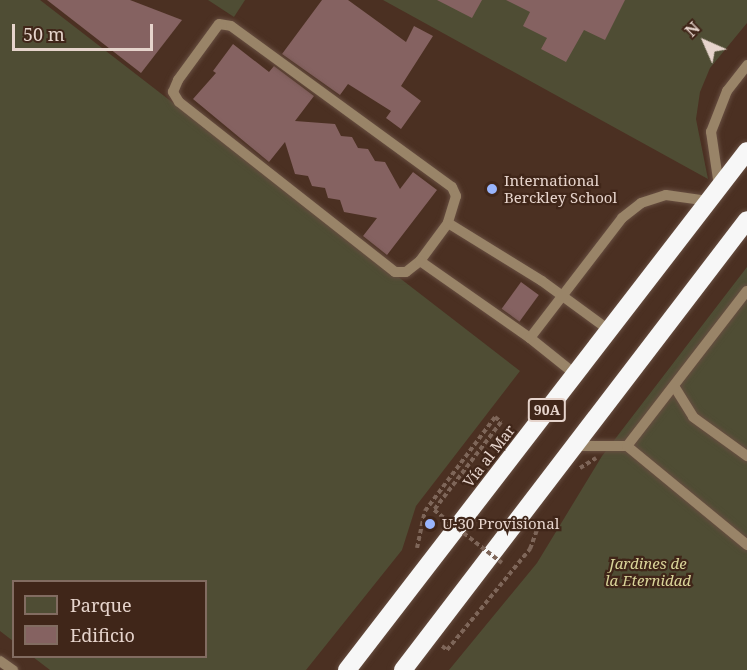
<!DOCTYPE html>
<meta charset="utf-8">
<style>
body{margin:0}
#map{position:relative;width:747px;height:670px;overflow:hidden;background:#4b3022;font-family:"Noto Serif",serif}
div>[style]{position:absolute}
.green>*{inset:0;background:#4f4d34}
.building>*{inset:0;background:#856261;transform-origin:0 0}
.path>*{height:4px;margin-top:-2px;transform-origin:0;background:repeating-linear-gradient(90deg,#7e6659 0 4.5px,transparent 0 7.5px)}
.roads{filter:drop-shadow(0 0 2px #674e41) drop-shadow(0 0 2px #674e41)}
.lane>*{height:10px;margin:-5px;padding:0 5px;transform-origin:5px;border-radius:5px;background:#998468}
.highway>*{height:18px;margin:-9px;padding:0 9px;transform-origin:9px;border-radius:9px;background:#f7f7f7}
.path-bridge>*{height:4px;margin-top:-2px;transform-origin:0;background:repeating-linear-gradient(90deg,#7e6659 0 4.5px,transparent 0 7.5px)}
.dots>*{width:16px;height:16px;translate:-50% -50%;box-sizing:border-box;border:3px solid #402619;border-radius:50%}
span{translate:-50% -50%;white-space:nowrap;text-align:center;line-height:1.15;-webkit-text-stroke:4.5px #402619;paint-order:stroke}
.shield-label span{padding:2px 4px;background:#402619;border:2px solid;border-radius:4px;-webkit-text-stroke-width:0}
.shield-label{font-size:14px;color:#e6d4cc;font-weight:700}
.poi-label{font-size:15px;color:#e6d4cc}
.left{translate:0 -50%;text-align:left}
.street-label{font-size:15px;color:#e6d4cc}
.park-label{font-size:15px;color:#d9d499;font-style:italic}
.legend{position:absolute;left:12px;top:580px;width:195px;height:78px;box-sizing:border-box;background:#402619;border:2px solid #826c61;margin:0;padding:8px 10px;list-style:none;font-size:18px;color:#e6d4cc}
.legend li{display:flex;align-items:center;gap:12px;height:30px}
.legend b{width:30px;border:2px solid #826c61}
.north{position:absolute;left:675px;top:12px;width:60px;height:60px;-webkit-text-stroke:4px #402619;paint-order:stroke;rotate:315deg;font-size:16px;font-weight:700;line-height:24px;text-align:center;color:#e6d4cc}
.north::after{content:'';display:block;margin:auto;width:21px;height:27px;background:#e6d4cc;clip-path:polygon(50% 0,100% 100%,50% 72%,0 100%)}
.scale{position:absolute;left:12px;top:24px;width:141px;height:27px;box-sizing:border-box;border:3px solid #e6d4cc;border-top:0;padding-left:8px;font-size:18px;line-height:21px;white-space:nowrap;color:#e6d4cc;-webkit-text-stroke:4px #402619;paint-order:stroke}
</style>
<div id="map">
<div class="green">
<i style="clip-path:polygon(0 0,40px 0,520px 371px,416px 506px,402px 550px,306px 670px,50px 670px,33px 657px,206px 656px,206px 582px,14px 582px,13px 641px,0 631px)"></i>
<i style="clip-path:polygon(208px 0,245px 0,234px 17px)"></i>
<i style="clip-path:polygon(383px 0,747px 0,747px 23px,710px 68px,700px 92px,696px 119px,708px 179px)"></i>
<i style="clip-path:polygon(747px 267px,747px 670px,449px 670px,537px 563px,602px 456px)"></i>
</div>
<div class="building">
<i style="clip-path:polygon(47px 0,130px 0,182px 20px,141px 73px)"></i>
<i style="clip-path:polygon(322px 0,348px 0,406px 42px,414px 26px,433px 36px,401px 86px,421px 101px,401px 129px,386px 118px,391px 111px,348px 84px,340px 95px,282px 54px)"></i>
<i style="clip-path:polygon(437px 0,482px 0,472px 18px)"></i>
<i style="clip-path:polygon(506px 0,625px 0,605px 40px,584px 30px,566px 62px,541px 49px,547px 38px,523px 26px,530px 12px)"></i>
<i style="clip-path:polygon(233px 44px,269px 72px,274px 66px,314px 96px,295px 121px,335px 124px,341px 136px,352px 137px,358px 148px,368px 149px,375px 161px,385px 162px,400px 189px,413px 172px,437px 190px,387px 255px,363px 236px,377px 218px,344px 212px,340px 200px,328px 198px,325px 188px,312px 186px,308px 176px,295px 174px,285px 142px,269px 162px,193px 99px,216px 73px,213px 71px)"></i>
<i style="left:521px;top:282px;width:22px;height:33px;rotate:36deg"></i>
</div>
<div class="path">
<i style="left:580px;top:468px;width:19px;rotate:-32deg"></i>
<i style="left:417px;top:548px;width:38px;rotate:-78deg"></i>
<i style="left:425px;top:511px;width:117px;rotate:-53.3deg"></i>
<i style="left:495px;top:417px;width:8px;rotate:40deg"></i>
<i style="left:501px;top:422px;width:111px;rotate:127.3deg"></i>
<i style="left:442px;top:646px;width:6px;rotate:39deg"></i>
<i style="left:447px;top:650px;width:131px;rotate:-50.6deg"></i>
<i style="left:530px;top:549px;width:29px;rotate:-70deg"></i>
</div>
<div class="roads">
<div class="lane">
<i style="left:219px;top:24px;width:12px;rotate:9deg"></i>
<i style="left:231px;top:26px;width:273px;rotate:36.1deg"></i>
<i style="left:452px;top:187px;width:10px;rotate:66deg"></i>
<i style="left:456px;top:196px;width:28px;rotate:107deg"></i>
<i style="left:448px;top:223px;width:47px;rotate:126.4deg"></i>
<i style="left:420px;top:261px;width:18px;rotate:142deg"></i>
<i style="left:406px;top:272px;width:11px;rotate:180deg"></i>
<i style="left:395px;top:272px;width:275px;rotate:-141.8deg"></i>
<i style="left:179px;top:102px;width:12px;rotate:-121deg"></i>
<i style="left:173px;top:92px;width:13px;rotate:-67deg"></i>
<i style="left:178px;top:80px;width:69px;rotate:-53.8deg"></i>
<i style="left:719px;top:186px;width:55px;rotate:-98.4deg"></i>
<i style="left:711px;top:132px;width:44px;rotate:-68.7deg"></i>
<i style="left:727px;top:91px;width:33px;rotate:-52deg"></i>
<i style="left:448px;top:223px;width:110px;rotate:31.7deg"></i>
<i style="left:542px;top:281px;width:83px;rotate:36.2deg"></i>
<i style="left:420px;top:261px;width:134px;rotate:35deg"></i>
<i style="left:530px;top:338px;width:58px;rotate:38.7deg"></i>
<i style="left:530px;top:338px;width:151px;rotate:-52.5deg"></i>
<i style="left:622px;top:218px;width:24px;rotate:-38deg"></i>
<i style="left:641px;top:203px;width:26px;rotate:-18deg"></i>
<i style="left:666px;top:195px;width:42px;rotate:8.1deg"></i>
<i style="left:674px;top:386px;width:36px;rotate:58deg"></i>
<i style="left:693px;top:417px;width:67px;rotate:35.8deg"></i>
<i style="left:575px;top:446px;width:52px"></i>
<i style="left:627px;top:446px;width:196px;rotate:-52.3deg"></i>
<i style="left:627px;top:446px;width:156px;rotate:39.5deg"></i>
<i style="left:0;top:661px;width:16px;rotate:35deg"></i>
</div>
<div class="highway">
<i style="left:347px;top:670px;width:655px;rotate:-52.38deg"></i>
<i style="left:403px;top:670px;width:566px;rotate:-52.6deg"></i>
</div>
</div>
<div class="path-bridge">
<i style="left:434px;top:510px;width:86px;rotate:37.9deg"></i>
</div>
<div class="dots">
<i style="left:492px;top:189px;background:#99b5fd"></i>
<i style="left:430px;top:524px;background:#99b5fd"></i>
</div>
<div class="shield-label">
<span style="left:547px;top:410px">90A</span>
</div>
<div class="poi-label">
<span class="left" style="left:504px;top:189px">International<br>Berckley School</span>
<span class="left" style="left:442px;top:524px">U-30 Provisional</span>
</div>
<div class="street-label">
<span style="left:489px;top:456px;rotate:-52deg">Vía al Mar</span>
</div>
<div class="park-label">
<span style="left:648px;top:572px">Jardines de<br>la Eternidad</span>
</div>
<ul class="legend">
<li><b style="height:16px;background:#4f4d34"></b>Parque</li>
<li><b style="height:16px;background:#856261"></b>Edificio</li>
</ul>
<div class="north">N</div>
<div class="scale">50 m</div>
</div>
